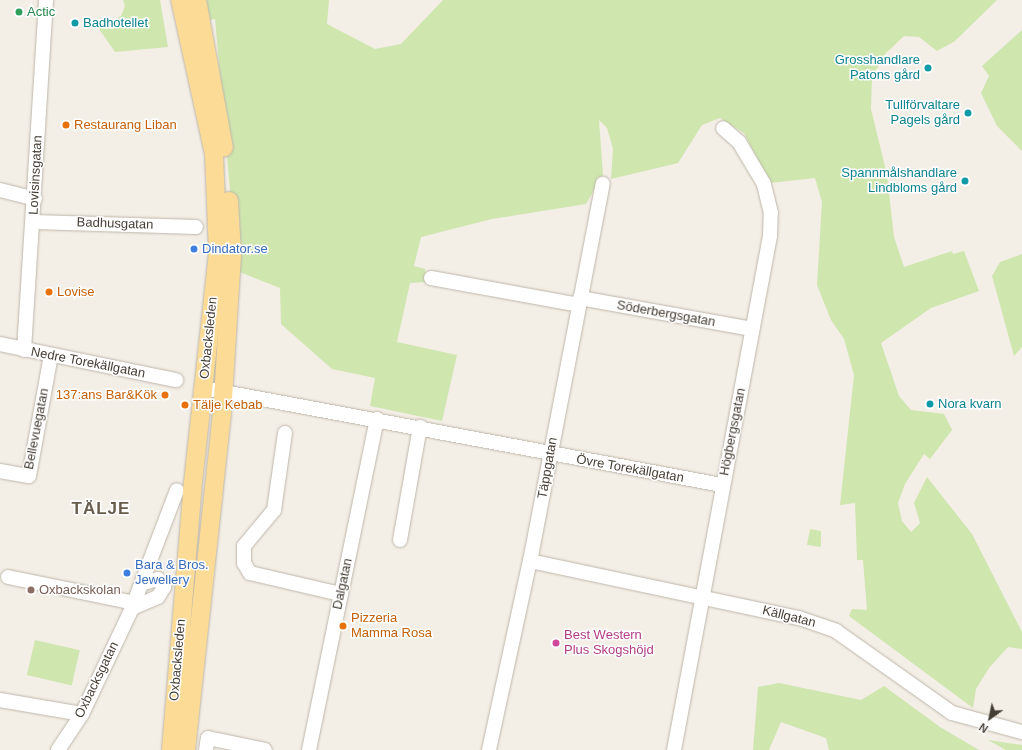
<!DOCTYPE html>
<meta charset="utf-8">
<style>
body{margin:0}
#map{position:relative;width:1022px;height:750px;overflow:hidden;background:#f3eee6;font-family:Arial,sans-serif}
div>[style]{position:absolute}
.green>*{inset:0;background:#cfe6af;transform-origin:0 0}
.roads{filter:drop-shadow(0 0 1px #beb6a9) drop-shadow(0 0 1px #beb6a9)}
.minor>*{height:14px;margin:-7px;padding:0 7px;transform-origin:7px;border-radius:7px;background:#fff}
.major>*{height:18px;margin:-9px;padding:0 9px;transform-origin:9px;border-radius:9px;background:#fbdb96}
.dots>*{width:11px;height:11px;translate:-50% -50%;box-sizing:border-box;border:2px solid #fff;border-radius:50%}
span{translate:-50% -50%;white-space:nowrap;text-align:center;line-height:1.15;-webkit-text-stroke:3px #fff;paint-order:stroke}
.leisure-label{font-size:13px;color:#27864d}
.left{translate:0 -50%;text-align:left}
.culture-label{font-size:13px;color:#0d838f}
.right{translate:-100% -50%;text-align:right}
.food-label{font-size:13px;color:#c56008}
.street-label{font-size:13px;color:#453e35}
.shop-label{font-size:13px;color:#366cbe}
.education-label{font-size:13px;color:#785e54}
.hotel-label{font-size:13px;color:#b23c85}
.district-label{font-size:17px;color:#685c4d;font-weight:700;letter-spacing:1px}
.north{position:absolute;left:970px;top:698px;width:40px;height:40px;-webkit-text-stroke:3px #fff;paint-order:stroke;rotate:213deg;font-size:11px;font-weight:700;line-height:16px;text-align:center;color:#453e35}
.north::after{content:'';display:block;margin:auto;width:14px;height:18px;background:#453e35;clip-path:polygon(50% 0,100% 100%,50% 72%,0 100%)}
</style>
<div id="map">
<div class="green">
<i style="clip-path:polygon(123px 0,160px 0,168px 47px,115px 52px,95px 23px,113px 21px,121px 16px,125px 6px)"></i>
<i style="clip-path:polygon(206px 0,329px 0,327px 24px,375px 49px,401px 44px,443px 0,997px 0,955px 41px,937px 51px,919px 37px,904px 36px,886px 53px,872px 77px,871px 109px,887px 175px,894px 237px,904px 267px,952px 251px,953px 254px,964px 251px,979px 291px,931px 308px,881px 343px,899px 396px,911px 410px,944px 414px,952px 430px,930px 459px,924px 454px,905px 484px,898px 503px,902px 521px,911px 532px,920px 523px,914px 503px,927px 477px,972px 534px,1022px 632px,1022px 649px,1008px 647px,989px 668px,976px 689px,973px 708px,849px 616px,852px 609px,867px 610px,863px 560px,857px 560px,855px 503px,840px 505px,854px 375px,844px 339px,831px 320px,817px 285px,822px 202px,815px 178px,770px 183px,744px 133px,720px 118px,702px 125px,678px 163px,611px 179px,613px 149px,607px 128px,599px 120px,603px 175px,586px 204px,492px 219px,421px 237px,414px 266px,425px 269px,426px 282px,410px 283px,397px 342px,457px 355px,442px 421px,370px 406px,375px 378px,332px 369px,281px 324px,280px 288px,237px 271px,215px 19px,210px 20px)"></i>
<i style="clip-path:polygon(1022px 30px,1022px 151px,997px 126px,981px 93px,989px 76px,982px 66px)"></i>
<i style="clip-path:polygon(1022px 254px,1022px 347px,1014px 356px,992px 276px,1000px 262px)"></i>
<i style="clip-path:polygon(810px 529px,821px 531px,821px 547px,807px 545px)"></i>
<i style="left:35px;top:640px;width:46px;height:36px;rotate:13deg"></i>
<i style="clip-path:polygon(779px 683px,861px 700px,884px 686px,940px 727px,979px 750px,829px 750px,826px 738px,781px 722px,769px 750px,753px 750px,758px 687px)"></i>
<i style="clip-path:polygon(988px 740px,1022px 745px,1022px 750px,1006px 750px)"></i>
</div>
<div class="roads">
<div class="minor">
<i style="left:0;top:190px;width:36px;rotate:14deg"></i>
<i style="left:34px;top:222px;width:162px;rotate:1.8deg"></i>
<i style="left:431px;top:278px;width:150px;rotate:10.3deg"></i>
<i style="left:580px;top:298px;width:175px;rotate:10.2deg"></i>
<i style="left:0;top:344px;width:180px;rotate:11.6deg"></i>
<i style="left:24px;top:350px;width:351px;rotate:-86.4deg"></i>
<i style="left:203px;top:388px;width:528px;rotate:10.59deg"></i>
<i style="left:285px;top:433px;width:78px;rotate:98.1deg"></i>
<i style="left:274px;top:510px;width:47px;rotate:129.8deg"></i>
<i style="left:244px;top:546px;width:17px;rotate:90deg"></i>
<i style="left:244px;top:563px;width:12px;rotate:59deg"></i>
<i style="left:250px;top:573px;width:92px;rotate:13.1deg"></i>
<i style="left:0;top:471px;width:29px;rotate:10deg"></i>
<i style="left:29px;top:476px;width:123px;rotate:-79.7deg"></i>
<i style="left:400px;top:540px;width:115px;rotate:-80deg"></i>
<i style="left:530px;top:561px;width:275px;rotate:12deg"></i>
<i style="left:799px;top:618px;width:39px;rotate:19deg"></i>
<i style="left:836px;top:631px;width:142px;rotate:35.3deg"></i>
<i style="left:952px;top:713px;width:73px;rotate:15.2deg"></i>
<i style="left:8px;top:577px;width:130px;rotate:11.6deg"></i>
<i style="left:132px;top:608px;width:28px;rotate:-23deg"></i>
<i style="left:158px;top:597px;width:12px;rotate:-59deg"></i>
<i style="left:164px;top:587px;width:10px;rotate:-127deg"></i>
<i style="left:158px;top:579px;width:16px;rotate:165deg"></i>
<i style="left:0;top:700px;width:83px;rotate:9.7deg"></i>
<i style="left:58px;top:750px;width:43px;rotate:-56.3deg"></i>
<i style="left:82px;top:714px;width:117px;rotate:-64.7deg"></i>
<i style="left:132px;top:608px;width:126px;rotate:-69.1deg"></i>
<i style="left:206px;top:750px;width:12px;rotate:-81deg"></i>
<i style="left:208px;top:738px;width:58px;rotate:11.9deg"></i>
<i style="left:309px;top:750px;width:338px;rotate:-78.4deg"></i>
<i style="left:489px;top:750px;width:204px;rotate:-77.8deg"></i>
<i style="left:532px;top:551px;width:374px;rotate:-79.1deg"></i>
<i style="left:674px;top:750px;width:523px;rotate:-79.42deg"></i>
<i style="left:770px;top:236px;width:23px;rotate:-88deg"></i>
<i style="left:771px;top:213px;width:30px;rotate:-104deg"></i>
<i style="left:764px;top:184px;width:49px;rotate:-120.8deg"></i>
<i style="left:739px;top:142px;width:21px;rotate:-139deg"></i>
</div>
<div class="major">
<i style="left:197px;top:0;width:150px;rotate:79.7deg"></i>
<i style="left:171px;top:750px;width:259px;rotate:-85.3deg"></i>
<i style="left:192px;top:492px;width:240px;rotate:-83.8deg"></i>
<i style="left:218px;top:253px;width:99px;rotate:-92.3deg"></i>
<i style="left:214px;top:154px;width:158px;rotate:-102.4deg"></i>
<i style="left:186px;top:750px;width:338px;rotate:-83.9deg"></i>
<i style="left:222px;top:414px;width:160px;rotate:-86.4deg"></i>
<i style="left:232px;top:254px;width:53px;rotate:-93.2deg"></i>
</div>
</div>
<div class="dots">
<i style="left:19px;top:12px;background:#2e9e5b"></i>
<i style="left:75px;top:23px;background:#0f9aa8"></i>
<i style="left:928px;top:68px;background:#0f9aa8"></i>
<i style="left:968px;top:113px;background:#0f9aa8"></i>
<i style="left:66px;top:125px;background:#e8710a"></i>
<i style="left:965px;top:181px;background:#0f9aa8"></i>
<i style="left:194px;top:249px;background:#3f7fe0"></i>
<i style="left:49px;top:292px;background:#e8710a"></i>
<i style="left:165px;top:395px;background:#e8710a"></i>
<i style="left:930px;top:404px;background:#0f9aa8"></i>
<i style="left:185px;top:405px;background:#e8710a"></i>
<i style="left:127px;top:573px;background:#3f7fe0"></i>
<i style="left:31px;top:590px;background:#8d6e63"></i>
<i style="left:343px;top:626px;background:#e8710a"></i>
<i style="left:556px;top:643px;background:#d1479c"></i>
</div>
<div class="leisure-label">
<span class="left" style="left:27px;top:12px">Actic</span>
</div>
<div class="culture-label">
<span class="left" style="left:83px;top:23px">Badhotellet</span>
<span class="right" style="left:920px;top:68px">Grosshandlare<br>Patons gård</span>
<span class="right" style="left:960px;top:113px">Tullförvaltare<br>Pagels gård</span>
<span class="right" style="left:957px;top:181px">Spannmålshandlare<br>Lindbloms gård</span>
<span class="left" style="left:938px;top:404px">Nora kvarn</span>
</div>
<div class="food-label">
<span class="left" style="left:74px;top:125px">Restaurang Liban</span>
<span class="left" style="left:57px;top:292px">Lovise</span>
<span class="right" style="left:157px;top:395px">137:ans Bar&amp;Kök</span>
<span class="left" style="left:193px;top:405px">Tälje Kebab</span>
<span class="left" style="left:351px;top:626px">Pizzeria<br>Mamma Rosa</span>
</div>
<div class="street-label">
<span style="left:36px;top:175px;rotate:-87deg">Lovisinsgatan</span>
<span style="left:115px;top:224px;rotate:2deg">Badhusgatan</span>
<span style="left:666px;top:314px;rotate:10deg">Söderbergsgatan</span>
<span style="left:209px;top:338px;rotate:-84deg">Oxbacksleden</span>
<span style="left:88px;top:363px;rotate:11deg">Nedre Torekällgatan</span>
<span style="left:37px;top:429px;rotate:-79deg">Bellevuegatan</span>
<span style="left:733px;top:432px;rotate:-79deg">Högbergsgatan</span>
<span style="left:548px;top:468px;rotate:-80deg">Täppgatan</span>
<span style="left:630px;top:469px;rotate:10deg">Övre Torekällgatan</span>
<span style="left:343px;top:584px;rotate:-78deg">Dalgatan</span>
<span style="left:789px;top:617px;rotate:14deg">Källgatan</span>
<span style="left:178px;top:660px;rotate:-85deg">Oxbacksleden</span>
<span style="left:97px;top:680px;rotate:-64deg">Oxbacksgatan</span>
</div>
<div class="shop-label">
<span class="left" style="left:202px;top:249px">Dindator.se</span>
<span class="left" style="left:135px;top:573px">Bara &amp; Bros.<br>Jewellery</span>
</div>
<div class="education-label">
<span class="left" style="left:39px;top:590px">Oxbackskolan</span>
</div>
<div class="hotel-label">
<span class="left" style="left:564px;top:643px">Best Western<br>Plus Skogshöjd</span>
</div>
<div class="district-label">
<span style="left:101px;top:509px">TÄLJE</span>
</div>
<div class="north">N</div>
</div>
